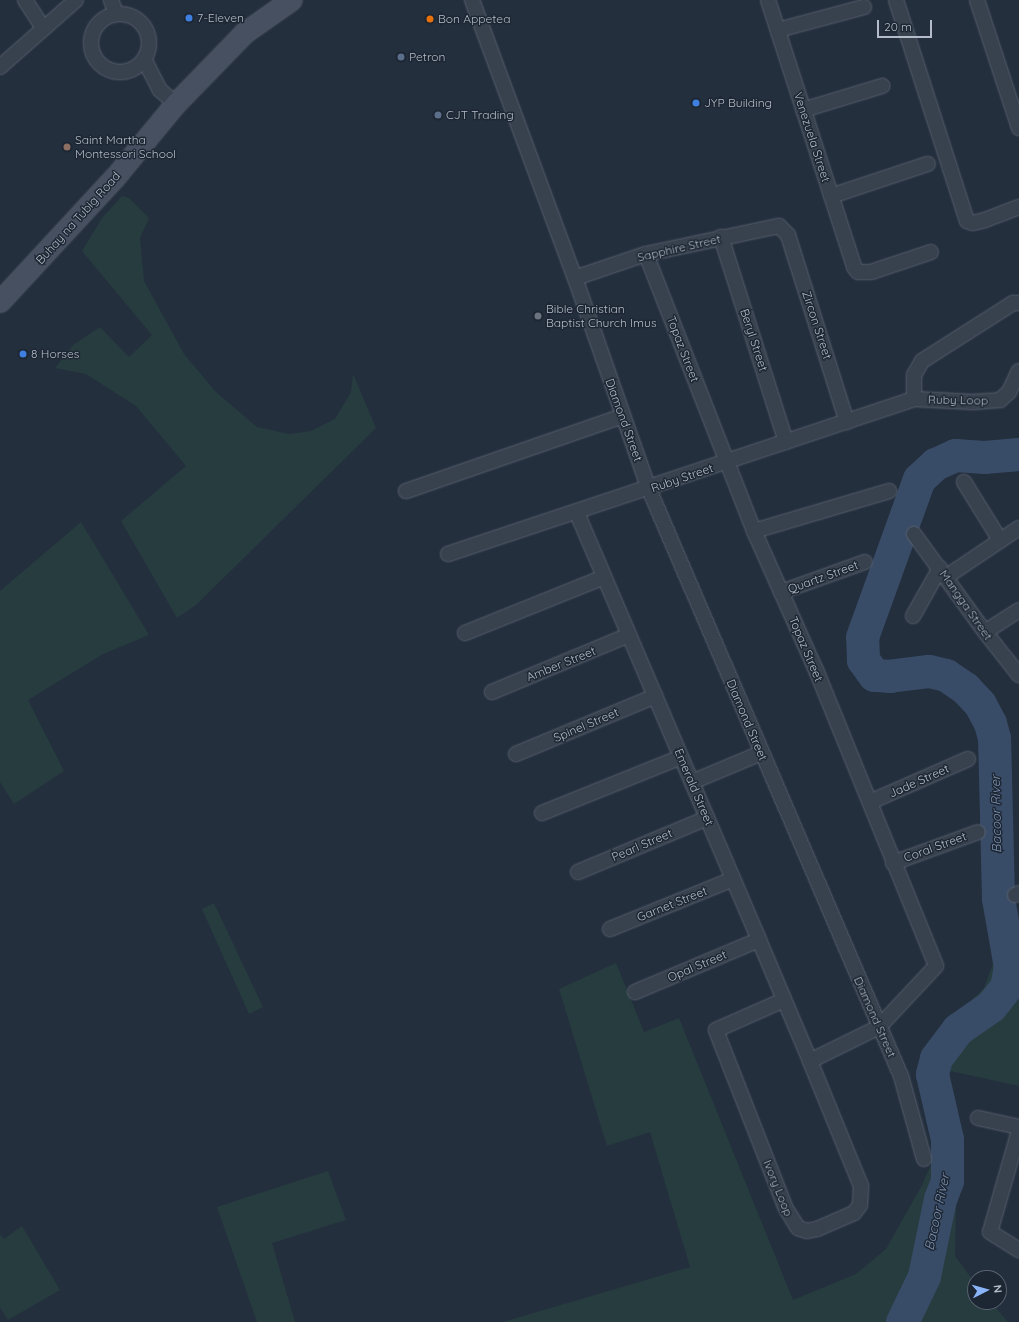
<!DOCTYPE html>
<style>
body{margin:0}
#map{position:relative;width:1019px;height:1322px;overflow:hidden;background:#242f3e;font-family:Quicksand,sans-serif}
div>[style]{position:absolute}
.green>*{inset:0;background:#263c3f}
.river>*{height:33px;margin:-16.5px;padding:0 16.5px;transform-origin:16.5px;border-radius:16.5px;background:#394c67}
.roads{filter:drop-shadow(0 0 1px #565f6c) drop-shadow(0 0 1px #565f6c)}
.minor>*{height:14px;margin:-7px;padding:0 7px;transform-origin:7px;border-radius:7px;background:#38414e}
.minor>.ring{margin:-7px;padding:0;box-sizing:content-box;background:none;border:14px solid #38414e;border-radius:50%}
.secondary>*{height:20px;margin:-10px;padding:0 10px;transform-origin:10px;border-radius:10px;background:#465061}
.dots>*{width:11px;height:11px;translate:-50% -50%;box-sizing:border-box;border:2px solid #1d2633;border-radius:50%}
span{translate:-50% -50%;white-space:nowrap;text-align:center;line-height:1.15;-webkit-text-stroke:3px #1d2633;paint-order:stroke}
.poi-label{font-size:12px;color:#b4bcc9}
.left{translate:0 -50%;text-align:left}
.street-label{font-size:12px;color:#b4bcc9}
.water-label{font-size:13px;color:#7c92b1;font-style:italic}
.north{position:absolute;left:967px;top:1270px;width:40px;height:40px;box-sizing:border-box;background:#1d2633;border:1px solid #59626f;border-radius:50%;rotate:84deg;font-size:11px;font-weight:700;line-height:16px;text-align:center;color:#b4bcc9}
.north::after{content:'';display:block;margin:auto;width:14px;height:18px;background:#8ab4f8;clip-path:polygon(50% 0,100% 100%,50% 72%,0 100%)}
.scale{position:absolute;left:877px;top:20px;width:55px;height:18px;box-sizing:border-box;border:2px solid #b4bcc9;border-top:0;padding-left:5px;font-size:12px;line-height:14px;white-space:nowrap;color:#b4bcc9;-webkit-text-stroke:3px #1d2633;paint-order:stroke}
</style>
<div id="map">
<div class="green">
<i style="clip-path:polygon(122px 196px,129px 198px,149px 218px,140px 238px,144px 281px,184px 354px,216px 392px,257px 427px,289px 434px,311px 431px,335px 419px,351px 392px,353px 374px,376px 428px,196px 605px,177px 618px,121px 521px,186px 466px,136px 406px,86px 374px,55px 368px,73px 345px,100px 327px,129px 357px,152px 335px,82px 251px,102px 218px)"></i>
<i style="clip-path:polygon(81px 522px,149px 635px,103px 654px,28px 700px,64px 771px,14px 804px,0 782px,0 591px)"></i>
<i style="clip-path:polygon(214px 903px,263px 1007px,249px 1014px,202px 909px)"></i>
<i style="clip-path:polygon(1019px 929px,1019px 1086px,941px 1069px,954px 1128px,957px 1167px,955px 1256px,975px 1283px,975px 1302px,991px 1302px,1008px 1322px,503px 1322px,690px 1267px,650px 1132px,607px 1146px,559px 989px,616px 963px,644px 1032px,679px 1018px,793px 1300px,856px 1274px,886px 1249px,922px 1185px,935px 1155px,917px 1072px,933px 1039px,984px 988px,993px 963px,990px 938px)"></i>
<i style="clip-path:polygon(328px 1171px,346px 1220px,272px 1243px,295px 1322px,257px 1322px,217px 1207px)"></i>
<i style="clip-path:polygon(22px 1226px,60px 1290px,8px 1320px,0 1308px,0 1234px,4px 1239px)"></i>
</div>
<div class="river">
<i style="left:902px;top:1322px;width:51px;rotate:-64.4deg"></i>
<i style="left:924px;top:1276px;width:79px;rotate:-78.3deg"></i>
<i style="left:940px;top:1199px;width:19px;rotate:-69deg"></i>
<i style="left:947px;top:1181px;width:42px;rotate:-90deg"></i>
<i style="left:947px;top:1139px;width:67px;rotate:-103deg"></i>
<i style="left:932px;top:1074px;width:16px;rotate:-76deg"></i>
<i style="left:936px;top:1058px;width:36px;rotate:-53deg"></i>
<i style="left:958px;top:1029px;width:40px;rotate:-34.9deg"></i>
<i style="left:991px;top:1006px;width:24px;rotate:-52deg"></i>
<i style="left:1006px;top:987px;width:20px;rotate:-79deg"></i>
<i style="left:1010px;top:967px;width:70px;rotate:-99.9deg"></i>
<i style="left:998px;top:898px;width:160px;rotate:-91.4deg"></i>
<i style="left:994px;top:738px;width:16px;rotate:-105deg"></i>
<i style="left:990px;top:723px;width:21px;rotate:-118deg"></i>
<i style="left:980px;top:704px;width:22px;rotate:-133deg"></i>
<i style="left:965px;top:688px;width:23px;rotate:-146deg"></i>
<i style="left:946px;top:675px;width:18px;rotate:-167deg"></i>
<i style="left:928px;top:671px;width:38px;rotate:173deg"></i>
<i style="left:890px;top:676px;width:16px;rotate:-176deg"></i>
<i style="left:874px;top:675px;width:19px;rotate:-126deg"></i>
<i style="left:863px;top:660px;width:23px;rotate:-92deg"></i>
<i style="left:862px;top:637px;width:168px;rotate:-70.2deg"></i>
<i style="left:919px;top:479px;width:22px;rotate:-43deg"></i>
<i style="left:935px;top:464px;width:22px;rotate:-24deg"></i>
<i style="left:955px;top:455px;width:29px;rotate:4deg"></i>
<i style="left:984px;top:457px;width:35px;rotate:-5deg"></i>
</div>
<div class="roads">
<div class="minor">
<i style="left:25px;top:0;width:33px;rotate:57deg"></i>
<i style="left:111px;top:0;width:15px;rotate:70deg"></i>
<i style="left:472px;top:0;width:296px;rotate:69.7deg"></i>
<i style="left:575px;top:278px;width:224px;rotate:70.7deg"></i>
<i style="left:649px;top:489px;width:639px;rotate:66.77deg"></i>
<i style="left:901px;top:1076px;width:86px;rotate:74.5deg"></i>
<i style="left:768px;top:0;width:281px;rotate:72.1deg"></i>
<i style="left:854px;top:267px;width:6px;rotate:51deg"></i>
<i style="left:858px;top:272px;width:13px"></i>
<i style="left:871px;top:272px;width:63px;rotate:-18.4deg"></i>
<i style="left:896px;top:0;width:232px;rotate:72.2deg"></i>
<i style="left:967px;top:221px;width:6px;rotate:18deg"></i>
<i style="left:973px;top:223px;width:12px;rotate:-14deg"></i>
<i style="left:985px;top:220px;width:36px;rotate:-21deg"></i>
<i style="left:977px;top:0;width:135px;rotate:71.8deg"></i>
<i class="ring" style="left:91px;top:14px;width:44px;height:44px"></i>
<i style="left:778px;top:30px;width:89px;rotate:-15deg"></i>
<i style="left:144px;top:59px;width:35px;rotate:63deg"></i>
<i style="left:160px;top:90px;width:21px;rotate:41deg"></i>
<i style="left:0;top:67px;width:101px;rotate:-41.4deg"></i>
<i style="left:803px;top:110px;width:83px;rotate:-16.9deg"></i>
<i style="left:831px;top:196px;width:102px;rotate:-18.3deg"></i>
<i style="left:721px;top:237px;width:215px;rotate:72.4deg"></i>
<i style="left:646px;top:254px;width:297px;rotate:68.7deg"></i>
<i style="left:754px;top:531px;width:152px;rotate:66deg"></i>
<i style="left:816px;top:670px;width:319px;rotate:67.9deg"></i>
<i style="left:936px;top:966px;width:83px;rotate:133.1deg"></i>
<i style="left:879px;top:1027px;width:77px;rotate:153.8deg"></i>
<i style="left:575px;top:278px;width:75px;rotate:-18.7deg"></i>
<i style="left:646px;top:254px;width:136px;rotate:-11.9deg"></i>
<i style="left:779px;top:226px;width:13px;rotate:45deg"></i>
<i style="left:788px;top:235px;width:196px;rotate:72.5deg"></i>
<i style="left:914px;top:399px;width:24px;rotate:-90deg"></i>
<i style="left:914px;top:375px;width:16px;rotate:-60deg"></i>
<i style="left:922px;top:361px;width:108px;rotate:-32.5deg"></i>
<i style="left:1013px;top:303px;width:6px"></i>
<i style="left:964px;top:482px;width:68px;rotate:58.2deg"></i>
<i style="left:406px;top:491px;width:229px;rotate:-19.1deg"></i>
<i style="left:577px;top:513px;width:464px;rotate:66.9deg"></i>
<i style="left:759px;top:940px;width:131px;rotate:67.1deg"></i>
<i style="left:810px;top:1061px;width:135px;rotate:67.8deg"></i>
<i style="left:861px;top:1186px;width:19px;rotate:93deg"></i>
<i style="left:860px;top:1205px;width:10px;rotate:127deg"></i>
<i style="left:854px;top:1213px;width:40px;rotate:156.6deg"></i>
<i style="left:817px;top:1229px;width:10px;rotate:169deg"></i>
<i style="left:807px;top:1231px;width:9px;rotate:-162deg"></i>
<i style="left:798px;top:1228px;width:22px;rotate:-122deg"></i>
<i style="left:786px;top:1209px;width:192px;rotate:-111.4deg"></i>
<i style="left:716px;top:1030px;width:74px;rotate:-23.8deg"></i>
<i style="left:754px;top:531px;width:141px;rotate:-16.5deg"></i>
<i style="left:914px;top:534px;width:121px;rotate:54.1deg"></i>
<i style="left:985px;top:632px;width:55px;rotate:51.7deg"></i>
<i style="left:448px;top:554px;width:491px;rotate:-18.4deg"></i>
<i style="left:914px;top:399px;width:59px;rotate:2.9deg"></i>
<i style="left:973px;top:402px;width:27px;rotate:-4deg"></i>
<i style="left:1000px;top:400px;width:12px;rotate:-42deg"></i>
<i style="left:1009px;top:392px;width:23px;rotate:-65deg"></i>
<i style="left:946px;top:577px;width:88px;rotate:-33.9deg"></i>
<i style="left:781px;top:592px;width:89px;rotate:-19.7deg"></i>
<i style="left:913px;top:616px;width:55px;rotate:-60.6deg"></i>
<i style="left:985px;top:632px;width:40px;rotate:-32.9deg"></i>
<i style="left:465px;top:633px;width:150px;rotate:-21.9deg"></i>
<i style="left:492px;top:692px;width:148px;rotate:-22.6deg"></i>
<i style="left:516px;top:754px;width:151px;rotate:-22.6deg"></i>
<i style="left:692px;top:782px;width:75px;rotate:-22.8deg"></i>
<i style="left:870px;top:802px;width:107px;rotate:-23.7deg"></i>
<i style="left:542px;top:813px;width:150px;rotate:-21.9deg"></i>
<i style="left:893px;top:863px;width:90px;rotate:-20deg"></i>
<i style="left:578px;top:872px;width:140px;rotate:-22.7deg"></i>
<i style="left:1015px;top:895px;width:4px;rotate:-27deg"></i>
<i style="left:610px;top:929px;width:133px;rotate:-22.1deg"></i>
<i style="left:635px;top:992px;width:134px;rotate:-22.8deg"></i>
<i style="left:978px;top:1118px;width:42px;rotate:12.4deg"></i>
<i style="left:1019px;top:1131px;width:105px;rotate:106deg"></i>
<i style="left:990px;top:1232px;width:34px;rotate:32deg"></i>
</div>
<div class="secondary">
<i style="left:0;top:302px;width:169px;rotate:-47.2deg"></i>
<i style="left:115px;top:178px;width:96px;rotate:-50.5deg"></i>
<i style="left:176px;top:104px;width:99px;rotate:-45.8deg"></i>
<i style="left:245px;top:33px;width:57px;rotate:-35.1deg"></i>
</div>
</div>
<div class="dots">
<i style="left:189px;top:18px;background:#3f7fe0"></i>
<i style="left:430px;top:19px;background:#e8710a"></i>
<i style="left:401px;top:57px;background:#5c6f8a"></i>
<i style="left:696px;top:103px;background:#3f7fe0"></i>
<i style="left:438px;top:115px;background:#5c6f8a"></i>
<i style="left:67px;top:147px;background:#8d6e63"></i>
<i style="left:538px;top:316px;background:#6b7280"></i>
<i style="left:23px;top:354px;background:#3f7fe0"></i>
</div>
<div class="poi-label">
<span class="left" style="left:197px;top:18px">7-Eleven</span>
<span class="left" style="left:438px;top:19px">Bon Appetea</span>
<span class="left" style="left:409px;top:57px">Petron</span>
<span class="left" style="left:704px;top:103px">JYP Building</span>
<span class="left" style="left:446px;top:115px">CJT Trading</span>
<span class="left" style="left:75px;top:147px">Saint Martha<br>Montessori School</span>
<span class="left" style="left:546px;top:316px">Bible Christian<br>Baptist Church Imus</span>
<span class="left" style="left:31px;top:354px">8 Horses</span>
</div>
<div class="street-label">
<span style="left:812px;top:137px;rotate:72deg">Venezuela Street</span>
<span style="left:78px;top:218px;rotate:-48deg">Buhay na Tubig Road</span>
<span style="left:679px;top:248px;rotate:-13deg">Sapphire Street</span>
<span style="left:817px;top:325px;rotate:72deg">Zircon Street</span>
<span style="left:754px;top:340px;rotate:72deg">Beryl Street</span>
<span style="left:683px;top:349px;rotate:69deg">Topaz Street</span>
<span style="left:958px;top:400px;rotate:1deg">Ruby Loop</span>
<span style="left:624px;top:420px;rotate:70deg">Diamond Street</span>
<span style="left:682px;top:478px;rotate:-19deg">Ruby Street</span>
<span style="left:823px;top:577px;rotate:-20deg">Quartz Street</span>
<span style="left:966px;top:605px;rotate:55deg">Mangga Street</span>
<span style="left:806px;top:649px;rotate:67deg">Topaz Street</span>
<span style="left:561px;top:664px;rotate:-22deg">Amber Street</span>
<span style="left:747px;top:720px;rotate:67deg">Diamond Street</span>
<span style="left:586px;top:725px;rotate:-23deg">Spinel Street</span>
<span style="left:919px;top:781px;rotate:-24deg">Jade Street</span>
<span style="left:694px;top:787px;rotate:67deg">Emerald Street</span>
<span style="left:642px;top:845px;rotate:-23deg">Pearl Street</span>
<span style="left:935px;top:847px;rotate:-20deg">Coral Street</span>
<span style="left:672px;top:904px;rotate:-22deg">Garnet Street</span>
<span style="left:697px;top:966px;rotate:-23deg">Opal Street</span>
<span style="left:875px;top:1017px;rotate:66deg">Diamond Street</span>
<span style="left:778px;top:1188px;rotate:68deg">Ivory Loop</span>
</div>
<div class="water-label">
<span style="left:996px;top:814px;rotate:-91deg">Bacoor River</span>
<span style="left:937px;top:1212px;rotate:-78deg">Bacoor River</span>
</div>
<div class="north">N</div>
<div class="scale">20 m</div>
</div>
